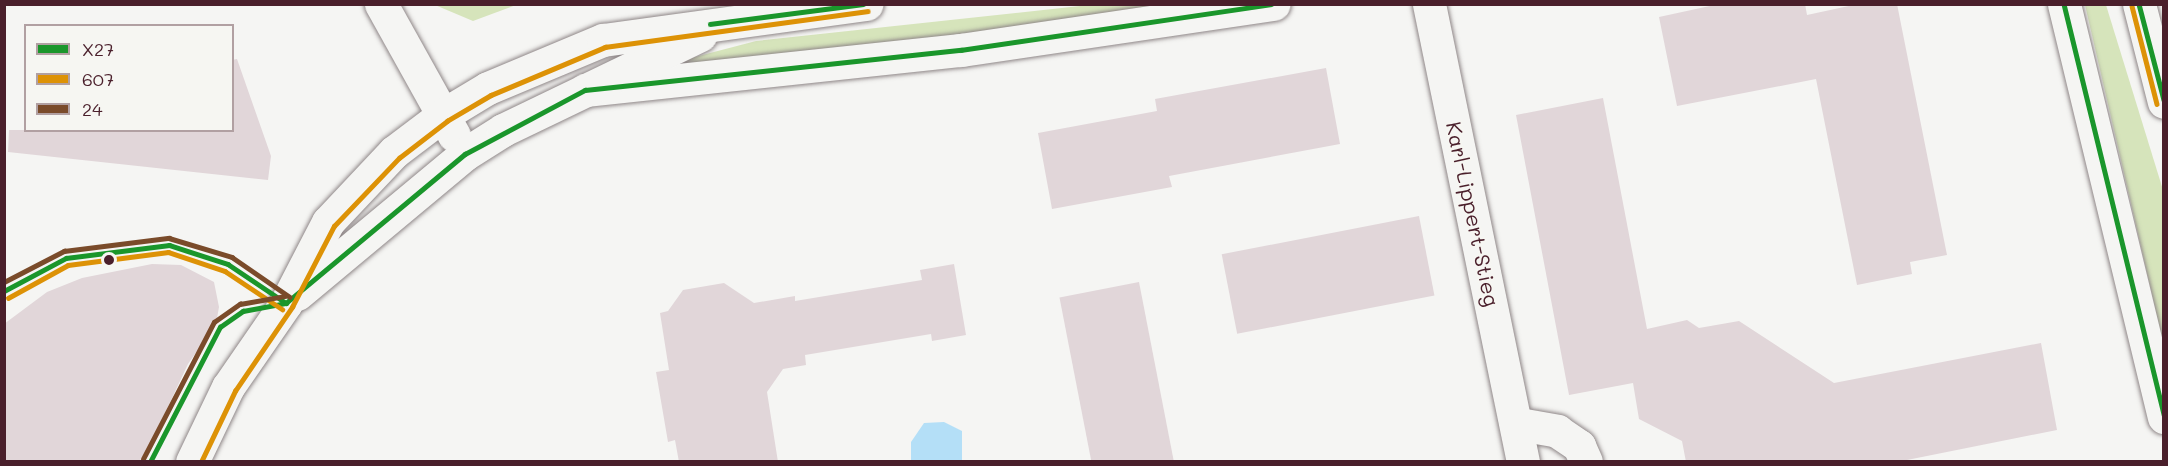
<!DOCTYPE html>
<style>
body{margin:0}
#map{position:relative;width:2168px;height:466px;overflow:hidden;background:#f5f5f3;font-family:Mali,sans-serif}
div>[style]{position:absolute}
.green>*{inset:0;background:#d6e4bb}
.water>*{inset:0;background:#b4dff7}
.building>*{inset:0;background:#e1d6d9;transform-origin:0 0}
.roads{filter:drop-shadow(0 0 2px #8f8788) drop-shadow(0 0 2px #8f8788)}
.minor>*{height:33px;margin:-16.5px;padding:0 16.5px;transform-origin:16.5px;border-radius:16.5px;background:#f5f5f3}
.major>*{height:33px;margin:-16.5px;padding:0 16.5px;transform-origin:16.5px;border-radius:16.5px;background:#f5f5f3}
.bus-1>*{height:4.5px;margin:-2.25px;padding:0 2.25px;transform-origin:2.25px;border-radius:2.25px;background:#1a962b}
.bus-2>*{height:4.5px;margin:-2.25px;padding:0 2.25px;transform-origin:2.25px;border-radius:2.25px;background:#dd9206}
.bus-3>*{height:4.5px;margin:-2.25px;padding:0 2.25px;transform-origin:2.25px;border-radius:2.25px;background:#7a4b2a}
.dots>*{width:16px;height:16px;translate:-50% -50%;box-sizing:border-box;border:3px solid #f6f6f2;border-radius:50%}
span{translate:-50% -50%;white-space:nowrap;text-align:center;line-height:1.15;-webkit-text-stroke:4.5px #f6f6f2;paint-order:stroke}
.street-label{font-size:21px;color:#4a1f2b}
.frame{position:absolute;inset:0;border:6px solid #4a1f2b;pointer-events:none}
.legend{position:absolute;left:24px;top:24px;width:210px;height:108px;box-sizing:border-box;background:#f6f6f2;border:2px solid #b1a0a2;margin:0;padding:8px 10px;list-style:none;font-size:18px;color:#4a1f2b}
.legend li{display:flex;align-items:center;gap:12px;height:30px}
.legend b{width:30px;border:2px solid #b1a0a2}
</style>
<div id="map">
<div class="green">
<i style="clip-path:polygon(435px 5px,516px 4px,516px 5px,473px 21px)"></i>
<i style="clip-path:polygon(1089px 5px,1207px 5px,720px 63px,668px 64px,756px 41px)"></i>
<i style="clip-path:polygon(2085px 5px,2106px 5px,2163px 190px,2163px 342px)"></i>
</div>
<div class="water">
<i style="clip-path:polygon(944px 422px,962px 431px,962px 461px,911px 461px,911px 442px,924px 423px)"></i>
</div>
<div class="building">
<i style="clip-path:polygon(1719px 4px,1805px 4px,1807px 15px,1858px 4px,1897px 4px,1947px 255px,1910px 262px,1912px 274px,1857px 285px,1816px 79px,1677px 106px,1659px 17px)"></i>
<i style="clip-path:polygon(237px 59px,271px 156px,268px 180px,8px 152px,9px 130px,232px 130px,232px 60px)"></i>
<i style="clip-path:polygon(1326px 68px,1340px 144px,1169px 176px,1172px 187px,1052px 209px,1038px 133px,1157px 111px,1155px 99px)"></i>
<i style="clip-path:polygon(1603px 98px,1647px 329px,1687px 320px,1699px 328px,1739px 321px,1834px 383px,2041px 343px,2057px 430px,1897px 462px,1686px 462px,1682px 441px,1639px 419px,1633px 383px,1569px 395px,1516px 115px)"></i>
<i style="left:1419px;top:216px;width:81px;height:201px;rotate:79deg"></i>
<i style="clip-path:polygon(954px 264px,966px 335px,932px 341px,931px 334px,805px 355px,806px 365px,783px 369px,767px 392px,778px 462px,679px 462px,675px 440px,668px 442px,656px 372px,669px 370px,660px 313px,668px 311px,683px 290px,724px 283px,754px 303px,795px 296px,795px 301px,922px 280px,920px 270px)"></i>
<i style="clip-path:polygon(181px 265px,214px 282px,219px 307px,216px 324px,188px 364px,142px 462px,4px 462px,4px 324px,47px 292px,82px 278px,152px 264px)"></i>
<i style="left:1139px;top:282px;width:183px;height:81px;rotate:79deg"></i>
</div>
<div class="roads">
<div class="minor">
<i style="left:381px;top:4px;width:150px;rotate:60.9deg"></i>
<i style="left:1429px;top:4px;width:468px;rotate:78.4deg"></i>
<i style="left:585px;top:90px;width:378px;rotate:-6.1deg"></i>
<i style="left:961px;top:50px;width:316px;rotate:-8.4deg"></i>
<i style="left:297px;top:294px;width:219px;rotate:-39.8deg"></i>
<i style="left:465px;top:154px;width:45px;rotate:-32.3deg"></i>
<i style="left:503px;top:130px;width:219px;rotate:-25.7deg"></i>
<i style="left:1519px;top:424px;width:39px;rotate:10deg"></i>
<i style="left:1557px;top:431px;width:27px;rotate:34deg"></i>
<i style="left:1579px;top:446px;width:17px;rotate:66deg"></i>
<i style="left:192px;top:462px;width:83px;rotate:-64.4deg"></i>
<i style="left:228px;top:387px;width:102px;rotate:-55.4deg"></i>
<i style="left:286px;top:303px;width:91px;rotate:-62.6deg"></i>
<i style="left:328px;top:222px;width:96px;rotate:-46.7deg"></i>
<i style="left:394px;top:152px;width:61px;rotate:-37.1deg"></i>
<i style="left:443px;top:115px;width:52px;rotate:-31deg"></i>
<i style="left:488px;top:88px;width:125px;rotate:-22.7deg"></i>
<i style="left:603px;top:40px;width:266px;rotate:-7.8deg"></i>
</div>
<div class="major">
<i style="left:2064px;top:4px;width:425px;rotate:76.4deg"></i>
<i style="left:2139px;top:4px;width:101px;rotate:75.7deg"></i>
</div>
</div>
<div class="bus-1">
<i style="left:2064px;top:4px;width:423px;rotate:76.3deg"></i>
<i style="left:2139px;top:4px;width:99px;rotate:75.4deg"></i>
<i style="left:710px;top:24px;width:154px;rotate:-7.4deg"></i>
<i style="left:4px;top:291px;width:70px;rotate:-28deg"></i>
<i style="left:66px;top:258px;width:104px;rotate:-7.2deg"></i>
<i style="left:169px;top:245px;width:62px;rotate:17.9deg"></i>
<i style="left:228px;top:264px;width:70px;rotate:33.9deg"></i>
<i style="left:150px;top:462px;width:152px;rotate:-62.6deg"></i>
<i style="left:220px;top:327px;width:28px;rotate:-35deg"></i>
<i style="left:243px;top:311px;width:44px;rotate:-10.5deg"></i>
<i style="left:286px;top:303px;width:233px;rotate:-39.8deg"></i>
<i style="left:465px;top:154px;width:136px;rotate:-28.1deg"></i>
<i style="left:585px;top:90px;width:378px;rotate:-6.1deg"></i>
<i style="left:961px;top:50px;width:313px;rotate:-8.4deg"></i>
</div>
<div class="bus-2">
<i style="left:2132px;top:6px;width:101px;rotate:75.7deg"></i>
<i style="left:8px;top:298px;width:68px;rotate:-28.8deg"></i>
<i style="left:68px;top:265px;width:101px;rotate:-7.4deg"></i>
<i style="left:168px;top:252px;width:60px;rotate:18.4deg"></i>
<i style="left:225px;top:271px;width:69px;rotate:33.7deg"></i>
<i style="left:201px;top:462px;width:79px;rotate:-64.4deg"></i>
<i style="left:235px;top:391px;width:102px;rotate:-55.8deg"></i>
<i style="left:292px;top:307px;width:91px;rotate:-62.6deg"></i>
<i style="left:334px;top:226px;width:94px;rotate:-46.3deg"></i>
<i style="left:399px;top:158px;width:61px;rotate:-37.6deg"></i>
<i style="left:447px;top:121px;width:51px;rotate:-30.6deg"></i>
<i style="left:491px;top:95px;width:124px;rotate:-22.8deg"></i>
<i style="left:605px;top:47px;width:265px;rotate:-7.8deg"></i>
</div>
<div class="bus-3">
<i style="left:4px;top:282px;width:68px;rotate:-27.3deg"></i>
<i style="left:64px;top:251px;width:106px;rotate:-7.1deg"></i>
<i style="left:169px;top:238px;width:66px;rotate:16.8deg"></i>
<i style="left:232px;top:257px;width:70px;rotate:34.6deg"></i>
<i style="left:143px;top:459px;width:154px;rotate:-62.6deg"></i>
<i style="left:214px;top:322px;width:32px;rotate:-35deg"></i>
<i style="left:240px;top:304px;width:46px;rotate:-10.1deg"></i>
</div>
<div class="dots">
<i style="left:109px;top:260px;background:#4a1f2b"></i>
</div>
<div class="street-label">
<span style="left:1473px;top:214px;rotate:78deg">Karl-Lippert-Stieg</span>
</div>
<div class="frame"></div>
<ul class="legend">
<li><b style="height:8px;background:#1a962b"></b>X27</li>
<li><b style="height:8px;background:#dd9206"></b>607</li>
<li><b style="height:8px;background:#7a4b2a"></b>24</li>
</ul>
</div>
